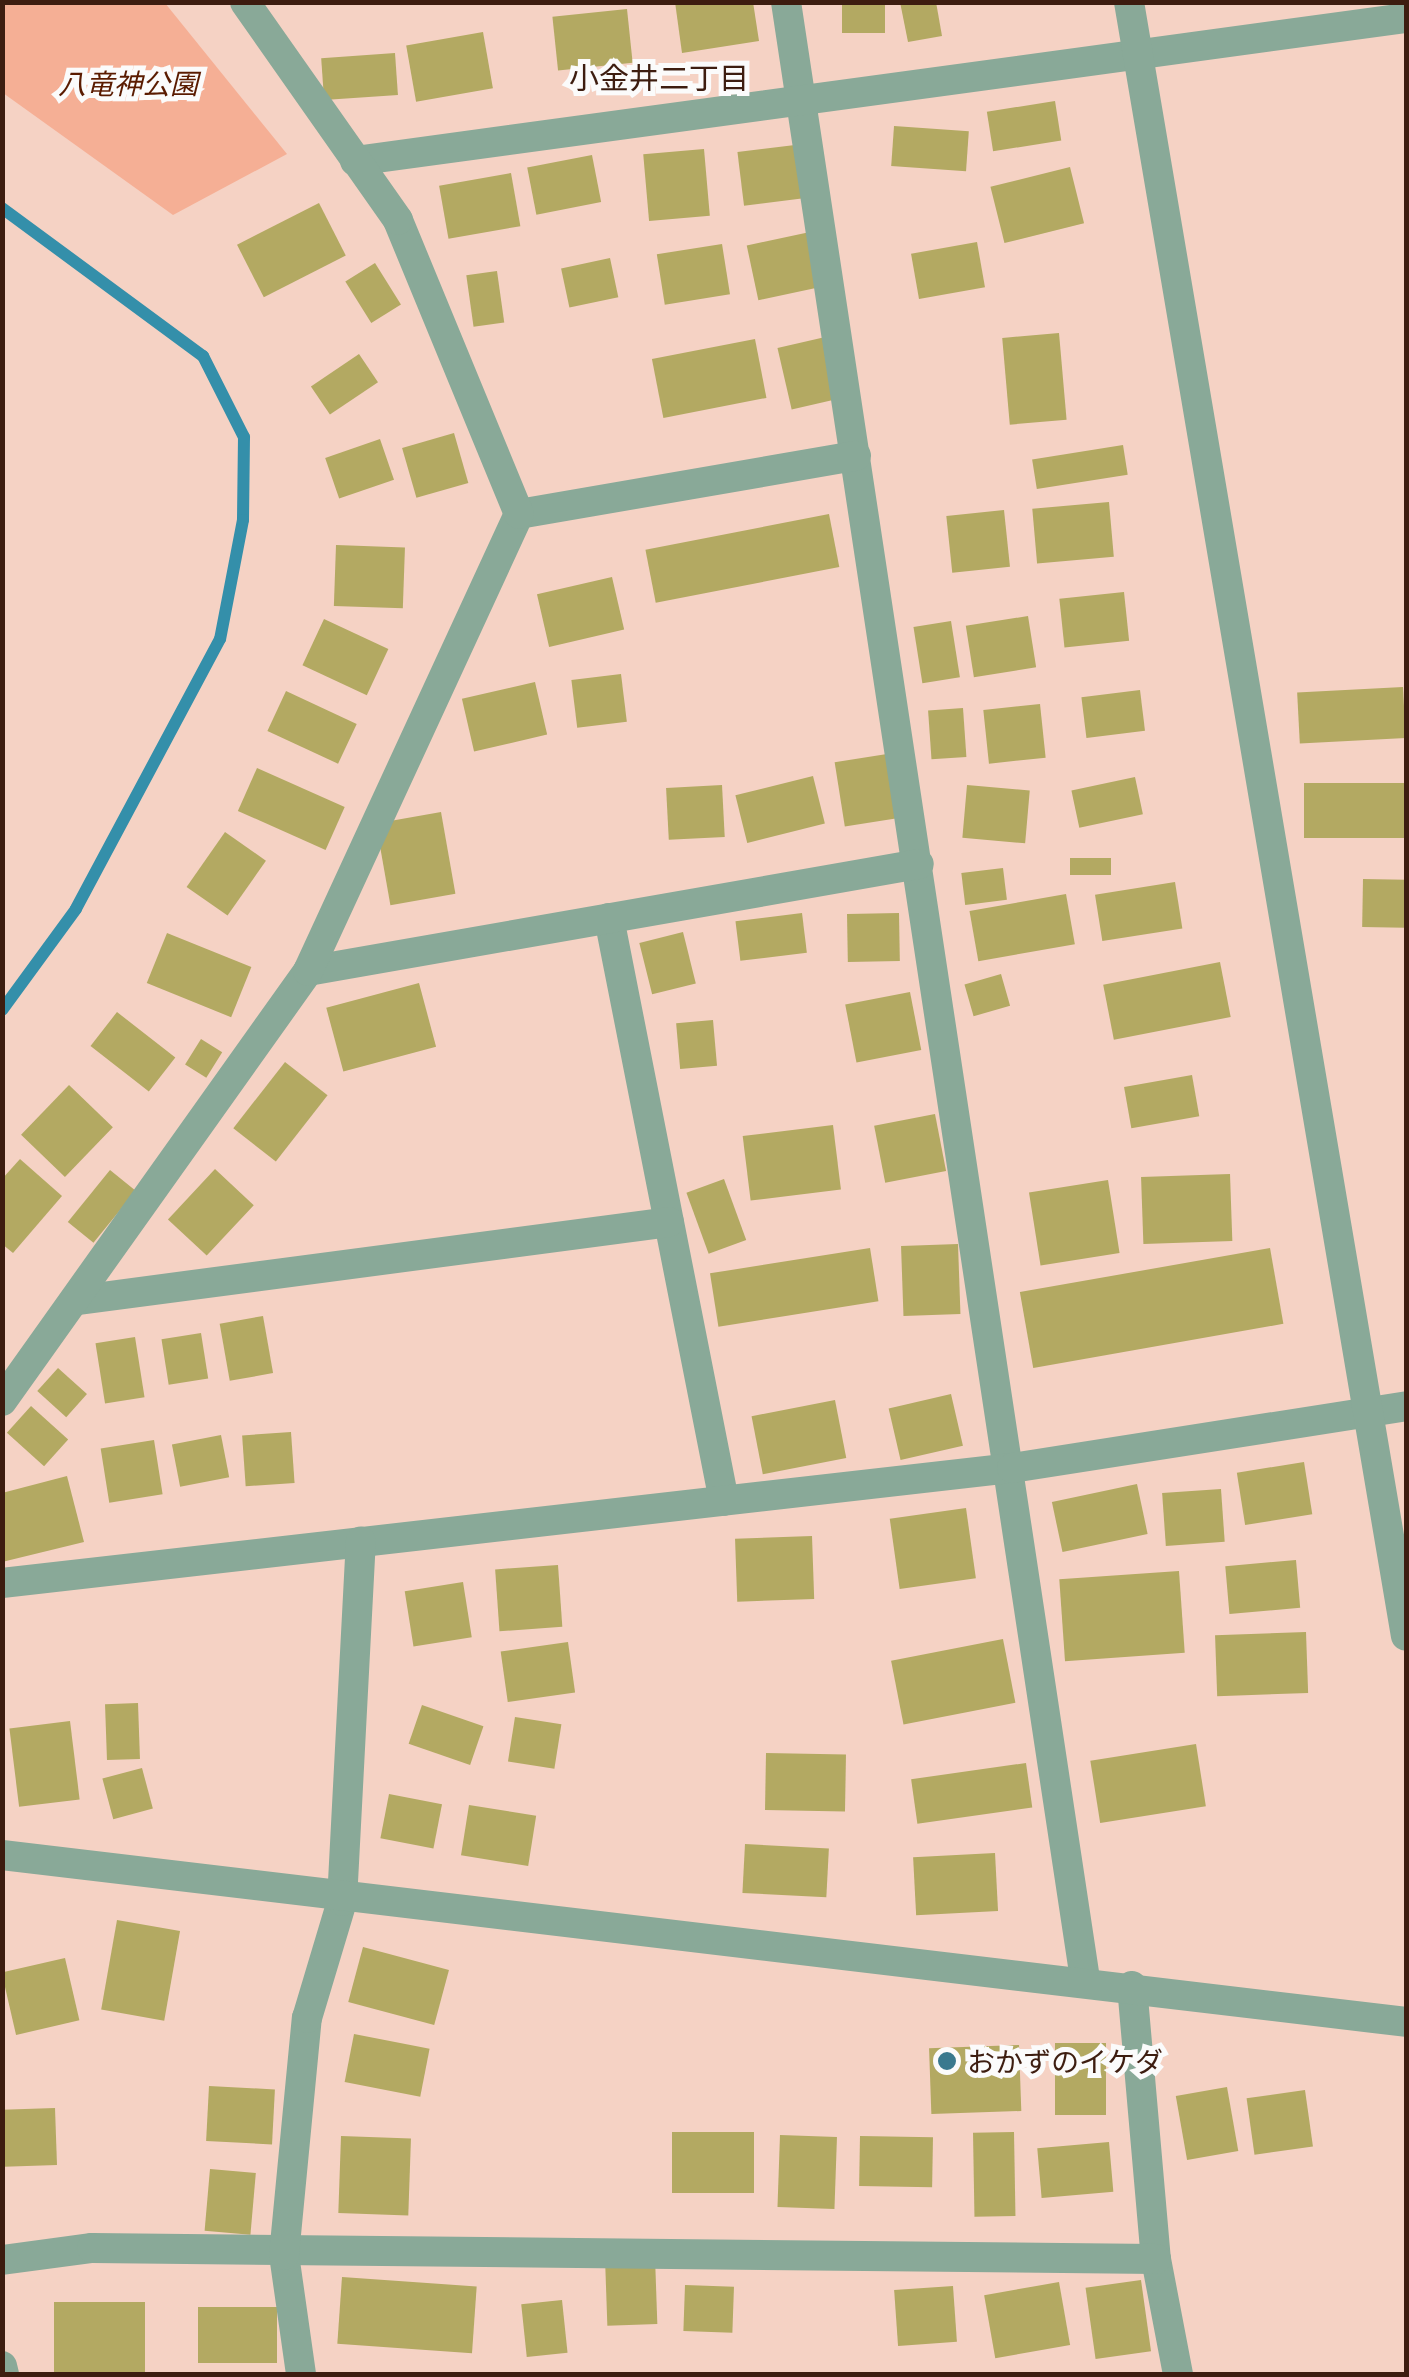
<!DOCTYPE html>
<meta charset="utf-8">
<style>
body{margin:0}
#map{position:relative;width:1409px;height:2377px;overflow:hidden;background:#f5d2c4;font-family:"Noto Serif","Noto Sans JP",serif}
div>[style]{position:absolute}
.green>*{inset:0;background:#f5af95}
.stream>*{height:12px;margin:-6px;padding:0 6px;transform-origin:6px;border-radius:6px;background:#348faa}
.building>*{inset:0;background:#b3a962;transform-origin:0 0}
.minor>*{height:30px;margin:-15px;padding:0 15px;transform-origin:15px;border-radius:15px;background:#89a998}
.tertiary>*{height:30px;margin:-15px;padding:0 15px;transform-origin:15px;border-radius:15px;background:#89a998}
.dots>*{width:28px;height:28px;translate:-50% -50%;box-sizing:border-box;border:5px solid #fbfbfb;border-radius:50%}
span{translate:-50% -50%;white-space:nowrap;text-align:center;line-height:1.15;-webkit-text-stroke:10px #fbfbfb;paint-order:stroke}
.park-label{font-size:28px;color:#5a1b00;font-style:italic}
.poi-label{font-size:28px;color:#3d1d10}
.left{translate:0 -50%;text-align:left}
.neighbourhood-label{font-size:30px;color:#3d1d10}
.frame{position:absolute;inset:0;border:5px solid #3d1d10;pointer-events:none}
</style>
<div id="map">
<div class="green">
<i style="clip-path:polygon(3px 2px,165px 3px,287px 154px,173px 215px,3px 93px)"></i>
</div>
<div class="stream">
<i style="left:2px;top:208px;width:250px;rotate:36.4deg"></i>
<i style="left:203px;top:356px;width:91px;rotate:63.2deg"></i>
<i style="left:244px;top:437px;width:83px;rotate:90.7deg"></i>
<i style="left:243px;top:520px;width:121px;rotate:100.9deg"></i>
<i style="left:220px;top:639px;width:306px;rotate:118.1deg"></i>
<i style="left:76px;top:909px;width:125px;rotate:126.2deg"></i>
</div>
<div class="building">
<i style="clip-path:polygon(675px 2px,753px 2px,759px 41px,682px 53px)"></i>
<i style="left:842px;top:2px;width:43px;height:31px"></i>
<i style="clip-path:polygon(900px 2px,936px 2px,942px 36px,908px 42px)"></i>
<i style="left:627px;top:9px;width:54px;height:75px;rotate:84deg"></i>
<i style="left:483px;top:32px;width:57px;height:78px;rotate:80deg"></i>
<i style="left:395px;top:53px;width:42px;height:74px;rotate:86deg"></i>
<i style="left:1055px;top:101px;width:40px;height:69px;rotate:81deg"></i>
<i style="left:894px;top:126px;width:75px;height:40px;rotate:4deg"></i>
<i style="left:795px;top:145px;width:54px;height:58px;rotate:83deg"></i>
<i style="left:704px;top:149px;width:67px;height:61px;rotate:85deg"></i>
<i style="left:592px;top:155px;width:48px;height:66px;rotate:79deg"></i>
<i style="left:1070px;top:167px;width:58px;height:82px;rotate:76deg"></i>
<i style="left:511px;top:173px;width:54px;height:73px;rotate:80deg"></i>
<i style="left:319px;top:203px;width:59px;height:92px;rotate:63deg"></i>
<i style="left:824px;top:229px;width:56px;height:79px;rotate:78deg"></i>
<i style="left:977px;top:242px;width:46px;height:67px;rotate:80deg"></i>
<i style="left:722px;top:244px;width:51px;height:66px;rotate:81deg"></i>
<i style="left:610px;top:258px;width:40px;height:50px;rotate:78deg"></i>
<i style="left:375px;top:263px;width:49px;height:35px;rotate:58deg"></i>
<i style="left:497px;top:271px;width:52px;height:31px;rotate:82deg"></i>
<i style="left:1059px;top:333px;width:87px;height:57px;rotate:85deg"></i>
<i style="left:834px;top:335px;width:63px;height:58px;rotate:77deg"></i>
<i style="left:755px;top:339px;width:60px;height:105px;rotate:79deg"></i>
<i style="left:359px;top:354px;width:34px;height:58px;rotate:56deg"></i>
<i style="left:454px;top:433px;width:52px;height:54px;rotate:74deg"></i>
<i style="left:380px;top:439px;width:43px;height:58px;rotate:71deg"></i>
<i style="left:1123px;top:445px;width:30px;height:92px;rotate:81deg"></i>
<i style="left:1109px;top:502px;width:55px;height:77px;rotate:85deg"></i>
<i style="left:1004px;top:510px;width:57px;height:58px;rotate:84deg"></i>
<i style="left:829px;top:514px;width:54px;height:187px;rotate:79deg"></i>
<i style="left:336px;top:545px;width:69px;height:61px;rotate:2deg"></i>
<i style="left:612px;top:577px;width:54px;height:77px;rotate:77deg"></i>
<i style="left:1124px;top:592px;width:49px;height:65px;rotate:84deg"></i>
<i style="left:1028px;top:616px;width:52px;height:63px;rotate:81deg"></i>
<i style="left:324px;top:619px;width:71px;height:51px;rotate:25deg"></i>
<i style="left:951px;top:621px;width:57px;height:38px;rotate:81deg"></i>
<i style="left:621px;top:674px;width:48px;height:50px;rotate:83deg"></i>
<i style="left:535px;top:682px;width:54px;height:75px;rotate:77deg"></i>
<i style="left:1403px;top:687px;width:51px;height:106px;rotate:87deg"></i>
<i style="left:1140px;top:690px;width:41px;height:59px;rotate:83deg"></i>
<i style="left:286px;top:691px;width:78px;height:44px;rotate:25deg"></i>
<i style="left:1040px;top:704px;width:54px;height:57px;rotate:84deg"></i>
<i style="left:963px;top:708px;width:49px;height:35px;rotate:86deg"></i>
<i style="left:887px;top:754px;width:65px;height:53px;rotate:81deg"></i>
<i style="left:257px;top:768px;width:96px;height:47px;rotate:24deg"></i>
<i style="left:813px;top:776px;width:49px;height:80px;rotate:76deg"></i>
<i style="left:1135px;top:777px;width:38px;height:65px;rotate:78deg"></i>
<i style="left:1406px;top:783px;width:55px;height:102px;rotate:90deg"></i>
<i style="left:722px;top:785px;width:52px;height:56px;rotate:87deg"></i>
<i style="left:967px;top:785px;width:63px;height:53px;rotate:5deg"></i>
<i style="left:441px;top:812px;width:83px;height:66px;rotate:80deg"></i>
<i style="left:225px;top:832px;width:50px;height:67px;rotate:35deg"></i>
<i style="left:1111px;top:858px;width:17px;height:41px;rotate:90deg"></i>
<i style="left:1003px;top:868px;width:32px;height:42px;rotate:83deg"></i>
<i style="left:1363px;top:879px;width:43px;height:48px;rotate:1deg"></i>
<i style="left:1175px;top:882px;width:47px;height:81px;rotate:81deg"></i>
<i style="left:1066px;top:894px;width:51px;height:98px;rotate:80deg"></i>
<i style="left:802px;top:913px;width:40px;height:67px;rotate:83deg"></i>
<i style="left:899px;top:913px;width:48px;height:52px;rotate:89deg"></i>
<i style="left:683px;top:932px;width:53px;height:45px;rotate:76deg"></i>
<i style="left:167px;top:933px;width:91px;height:54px;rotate:22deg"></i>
<i style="left:1220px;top:962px;width:56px;height:119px;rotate:79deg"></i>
<i style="left:1001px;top:974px;width:33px;height:38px;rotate:74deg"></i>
<i style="left:419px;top:983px;width:66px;height:96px;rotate:75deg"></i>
<i style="left:910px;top:992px;width:59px;height:66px;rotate:79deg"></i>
<i style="left:117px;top:1012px;width:74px;height:43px;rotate:38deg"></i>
<i style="left:713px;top:1020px;width:46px;height:37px;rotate:85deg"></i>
<i style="left:201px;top:1039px;width:25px;height:30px;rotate:32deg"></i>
<i style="left:285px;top:1062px;width:54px;height:84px;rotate:38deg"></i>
<i style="left:1192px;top:1075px;width:42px;height:69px;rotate:80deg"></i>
<i style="left:69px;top:1085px;width:61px;height:69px;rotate:44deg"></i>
<i style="left:935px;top:1114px;width:58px;height:62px;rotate:79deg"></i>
<i style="left:833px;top:1125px;width:65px;height:91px;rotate:83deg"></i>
<i style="clip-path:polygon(20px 1159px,62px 1196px,13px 1253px,2px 1244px,2px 1179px)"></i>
<i style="left:215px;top:1169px;width:53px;height:69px;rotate:43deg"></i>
<i style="left:110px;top:1170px;width:33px;height:67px;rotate:39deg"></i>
<i style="left:1230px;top:1174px;width:67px;height:89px;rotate:88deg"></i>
<i style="left:724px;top:1179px;width:65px;height:40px;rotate:70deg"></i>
<i style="left:1108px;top:1180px;width:74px;height:80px;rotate:81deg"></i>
<i style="left:958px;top:1244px;width:70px;height:57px;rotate:88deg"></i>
<i style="left:870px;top:1248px;width:54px;height:162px;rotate:81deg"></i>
<i style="left:1270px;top:1248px;width:77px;height:254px;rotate:80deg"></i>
<i style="left:263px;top:1316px;width:58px;height:44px;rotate:80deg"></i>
<i style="left:201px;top:1333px;width:46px;height:40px;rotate:81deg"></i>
<i style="left:135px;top:1337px;width:61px;height:40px;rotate:81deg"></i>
<i style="left:58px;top:1368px;width:39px;height:31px;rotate:42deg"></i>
<i style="left:951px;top:1394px;width:53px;height:64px;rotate:77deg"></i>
<i style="left:835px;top:1400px;width:59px;height:85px;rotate:79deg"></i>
<i style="left:31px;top:1406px;width:50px;height:36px;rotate:42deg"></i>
<i style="left:291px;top:1432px;width:51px;height:49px;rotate:86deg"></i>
<i style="left:221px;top:1435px;width:43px;height:50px;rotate:79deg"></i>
<i style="left:154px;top:1440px;width:55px;height:54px;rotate:81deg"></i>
<i style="left:1304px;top:1462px;width:53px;height:68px;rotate:81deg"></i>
<i style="clip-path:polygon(67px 1476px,84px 1542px,2px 1562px,2px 1493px)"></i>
<i style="left:1137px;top:1484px;width:51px;height:87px;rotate:78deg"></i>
<i style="left:1221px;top:1489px;width:53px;height:59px;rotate:86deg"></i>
<i style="left:966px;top:1508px;width:71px;height:77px;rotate:82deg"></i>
<i style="left:812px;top:1536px;width:63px;height:77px;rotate:88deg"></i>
<i style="left:1296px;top:1560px;width:48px;height:71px;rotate:85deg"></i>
<i style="left:558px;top:1565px;width:62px;height:63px;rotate:86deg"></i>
<i style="left:1179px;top:1571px;width:82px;height:120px;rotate:86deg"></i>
<i style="left:463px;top:1582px;width:56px;height:59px;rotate:81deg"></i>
<i style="left:1306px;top:1632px;width:61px;height:91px;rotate:88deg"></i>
<i style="left:1003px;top:1639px;width:65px;height:114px;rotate:79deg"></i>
<i style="left:568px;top:1642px;width:51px;height:68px;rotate:82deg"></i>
<i style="left:138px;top:1703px;width:56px;height:33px;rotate:88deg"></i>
<i style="left:422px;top:1705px;width:65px;height:41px;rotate:19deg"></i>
<i style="left:515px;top:1717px;width:47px;height:45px;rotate:9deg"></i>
<i style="left:70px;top:1721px;width:79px;height:61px;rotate:83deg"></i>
<i style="left:1196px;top:1744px;width:63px;height:107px;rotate:81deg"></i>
<i style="left:766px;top:1753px;width:80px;height:57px;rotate:1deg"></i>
<i style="left:1026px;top:1763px;width:45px;height:116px;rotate:82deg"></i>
<i style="left:142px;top:1768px;width:42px;height:41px;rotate:75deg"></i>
<i style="left:389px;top:1794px;width:54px;height:45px;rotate:11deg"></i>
<i style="left:469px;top:1805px;width:68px;height:51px;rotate:9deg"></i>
<i style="left:745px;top:1844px;width:84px;height:49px;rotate:3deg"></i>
<i style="left:995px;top:1853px;width:58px;height:82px;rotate:87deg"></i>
<i style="left:117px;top:1920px;width:64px;height:91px;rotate:10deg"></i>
<i style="left:363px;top:1947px;width:89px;height:57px;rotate:15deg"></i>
<i style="left:65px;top:1958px;width:64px;height:65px;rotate:77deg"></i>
<i style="left:354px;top:2034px;width:77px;height:49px;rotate:11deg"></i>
<i style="left:1055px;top:2043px;width:51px;height:72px"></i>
<i style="left:1019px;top:2045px;width:66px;height:90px;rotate:88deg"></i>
<i style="left:209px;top:2086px;width:66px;height:55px;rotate:3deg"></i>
<i style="left:1227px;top:2087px;width:65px;height:52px;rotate:80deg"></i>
<i style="left:1305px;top:2090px;width:57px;height:59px;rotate:82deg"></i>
<i style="left:55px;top:2108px;width:57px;height:53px;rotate:88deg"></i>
<i style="left:672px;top:2132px;width:82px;height:61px"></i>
<i style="left:1014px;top:2132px;width:84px;height:41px;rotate:89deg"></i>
<i style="left:780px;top:2135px;width:57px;height:72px;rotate:2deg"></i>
<i style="left:341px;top:2136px;width:70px;height:77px;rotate:2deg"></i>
<i style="left:860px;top:2136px;width:73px;height:50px;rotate:1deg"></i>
<i style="left:1109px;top:2142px;width:50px;height:72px;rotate:85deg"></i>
<i style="left:210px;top:2169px;width:46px;height:62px;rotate:5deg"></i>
<i style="left:655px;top:2257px;width:67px;height:50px;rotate:88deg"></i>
<i style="left:342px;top:2277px;width:135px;height:67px;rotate:4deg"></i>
<i style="left:1141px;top:2280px;width:72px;height:56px;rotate:82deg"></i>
<i style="left:1059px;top:2282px;width:64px;height:76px;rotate:80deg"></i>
<i style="left:685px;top:2285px;width:49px;height:46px;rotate:2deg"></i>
<i style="left:953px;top:2286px;width:56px;height:59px;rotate:86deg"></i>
<i style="left:562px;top:2300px;width:53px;height:41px;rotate:84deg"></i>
<i style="left:54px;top:2302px;width:91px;height:72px"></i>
<i style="left:198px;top:2307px;width:79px;height:56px"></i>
</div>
<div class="minor">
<i style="left:786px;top:2px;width:1998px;rotate:81.4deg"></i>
<i style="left:355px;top:161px;width:1061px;rotate:-7.75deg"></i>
<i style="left:519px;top:514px;width:342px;rotate:-9.8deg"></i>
<i style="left:609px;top:918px;width:594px;rotate:78.84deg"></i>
<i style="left:308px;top:971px;width:620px;rotate:-9.93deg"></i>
<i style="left:79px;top:1300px;width:595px;rotate:-7.53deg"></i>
<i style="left:2px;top:1401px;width:528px;rotate:-54.56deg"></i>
<i style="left:308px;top:971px;width:503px;rotate:-65.22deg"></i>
<i style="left:519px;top:514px;width:318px;rotate:-112.4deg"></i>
<i style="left:398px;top:220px;width:266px;rotate:-125.1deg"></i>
<i style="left:2px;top:1583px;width:1017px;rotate:-6.5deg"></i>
<i style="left:1012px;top:1468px;width:399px;rotate:-8.9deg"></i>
<i style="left:1132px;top:1986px;width:274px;rotate:85deg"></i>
<i style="left:1156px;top:2259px;width:117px;rotate:79.2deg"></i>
<i style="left:2px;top:2260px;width:91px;rotate:-7.6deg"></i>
<i style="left:92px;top:2248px;width:1064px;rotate:0.59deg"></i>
<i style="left:2px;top:2366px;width:8px;rotate:76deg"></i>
<i style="left:301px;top:2374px;width:120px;rotate:-98.1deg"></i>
<i style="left:284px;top:2255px;width:238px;rotate:-84.5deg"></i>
<i style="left:307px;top:2018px;width:122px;rotate:-73.3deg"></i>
<i style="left:342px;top:1901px;width:360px;rotate:-87deg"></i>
</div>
<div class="tertiary">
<i style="left:1129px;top:2px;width:1657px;rotate:80.38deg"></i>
<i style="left:2px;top:1855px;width:1414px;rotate:6.78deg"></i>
</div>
<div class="dots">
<i style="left:947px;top:2061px;background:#3a798e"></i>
</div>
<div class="park-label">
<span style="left:128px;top:83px">八竜神公園</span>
</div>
<div class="poi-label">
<span class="left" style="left:967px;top:2061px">おかずのイケダ</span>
</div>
<div class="neighbourhood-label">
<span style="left:659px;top:78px">小金井二丁目</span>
</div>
<div class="frame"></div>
</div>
